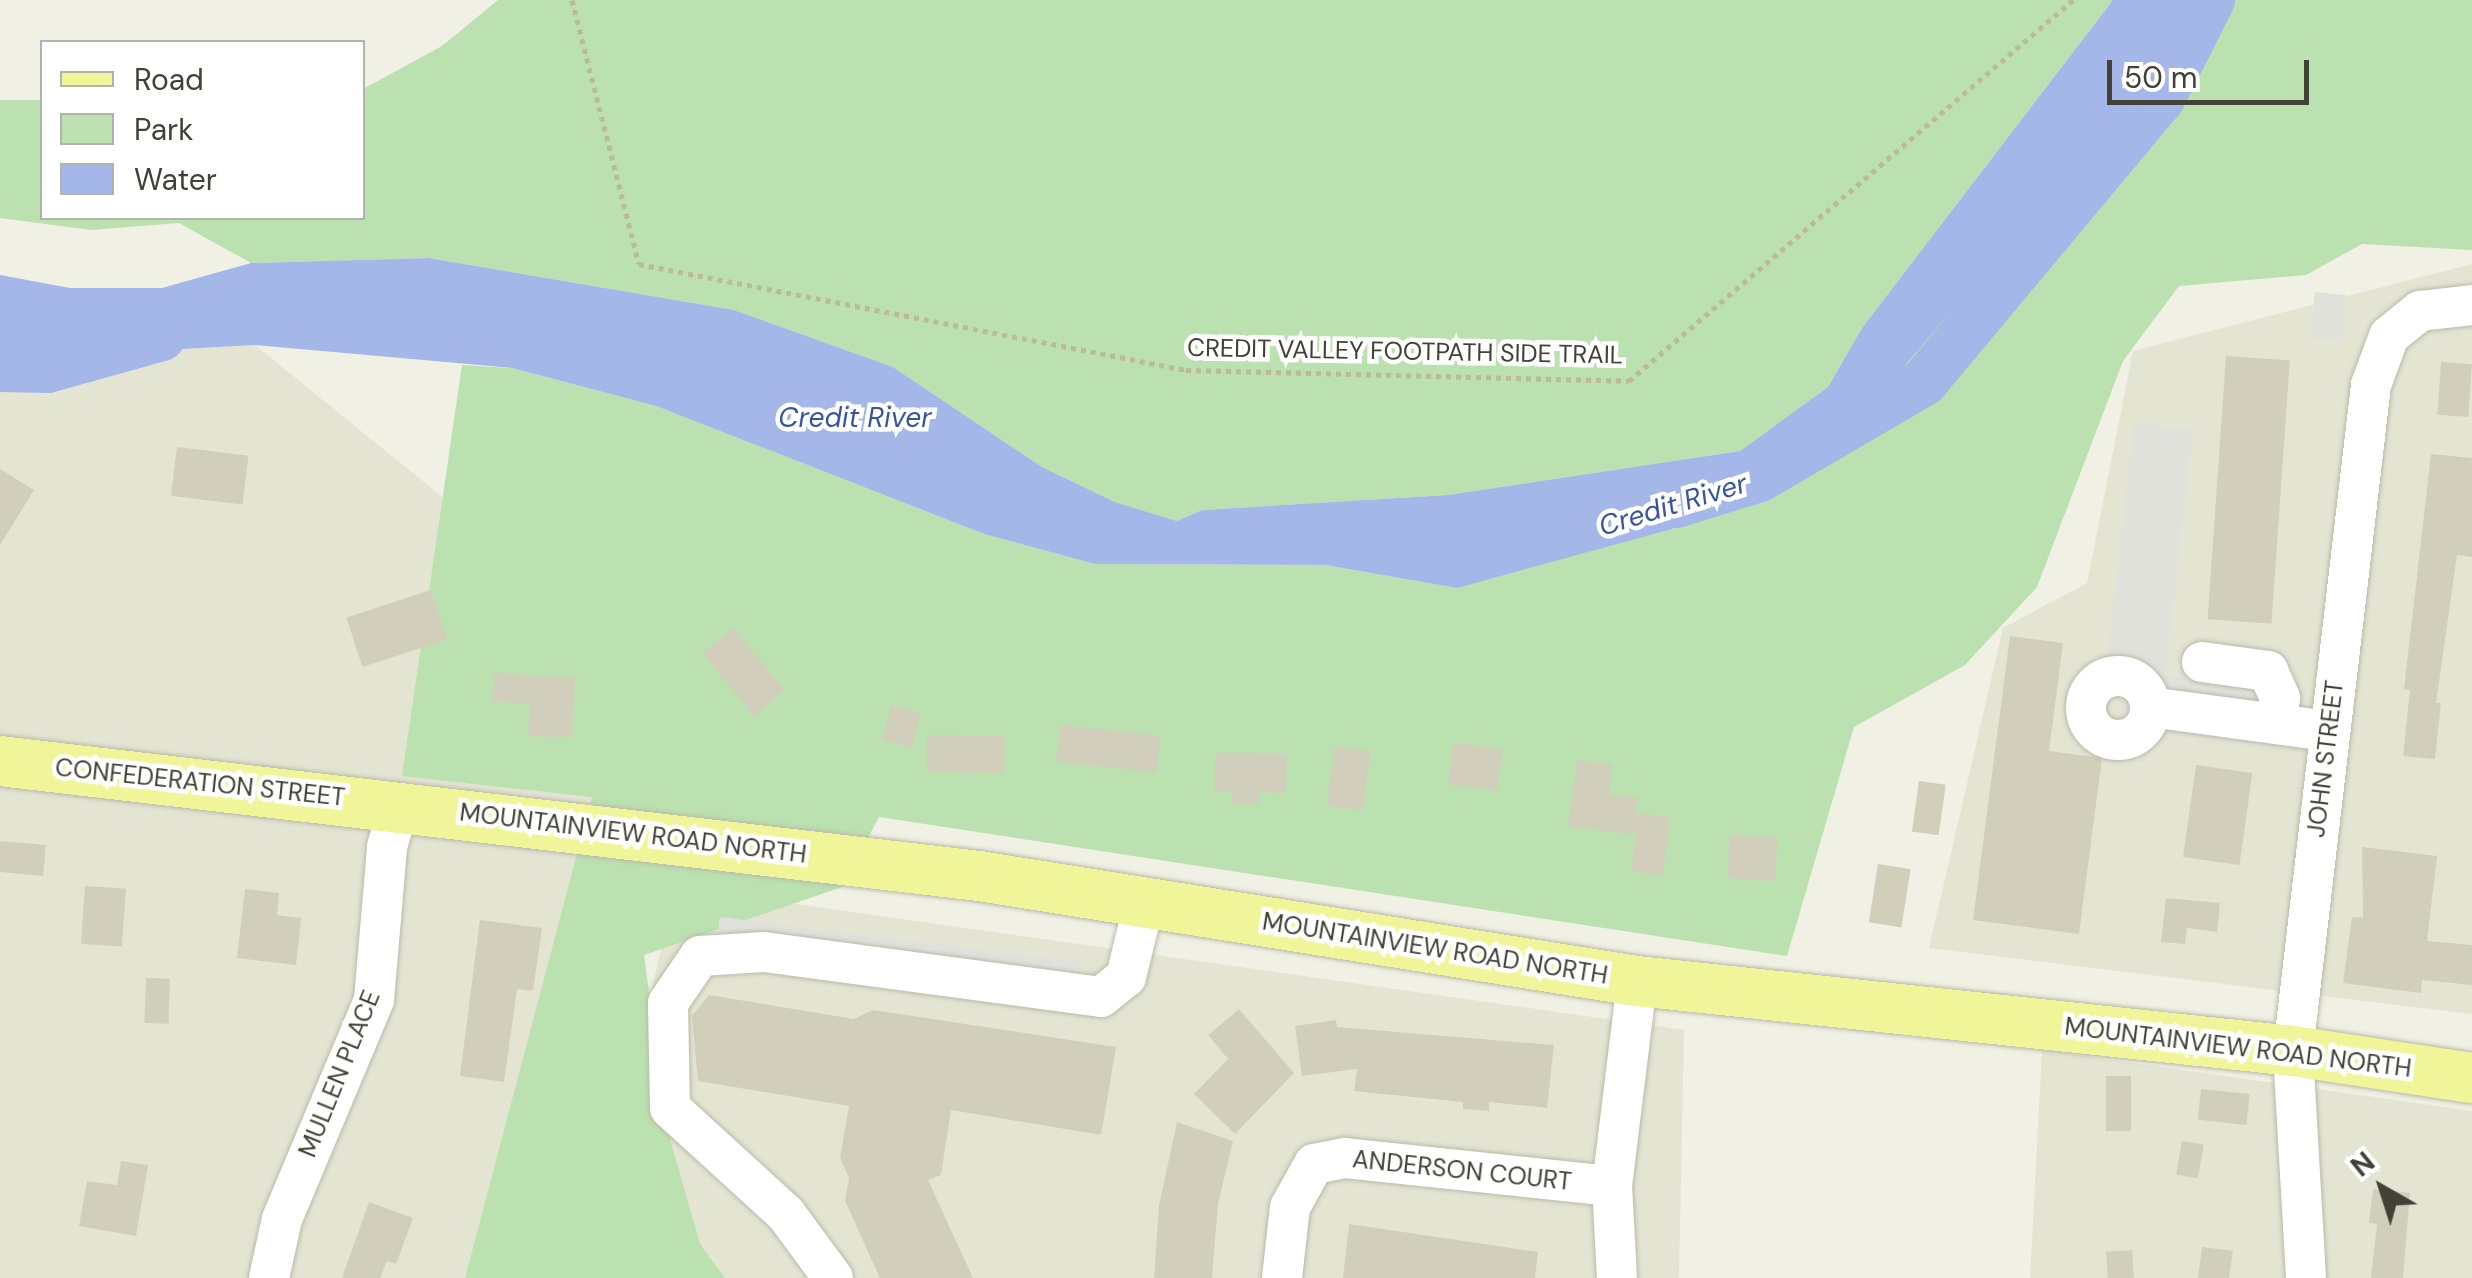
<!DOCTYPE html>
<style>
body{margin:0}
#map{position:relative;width:2472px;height:1278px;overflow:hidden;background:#f0f0e4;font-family:"DM Sans",sans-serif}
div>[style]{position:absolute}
.residential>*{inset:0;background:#e4e4d3}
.green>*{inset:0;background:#bbe1b0}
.parking>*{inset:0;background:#e1e1dc;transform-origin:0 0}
.water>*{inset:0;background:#a5b7e9}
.river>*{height:48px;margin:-24px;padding:0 24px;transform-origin:24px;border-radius:24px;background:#a5b7e9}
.building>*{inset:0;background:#d1cfbb;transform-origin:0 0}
.path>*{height:5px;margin-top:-2.5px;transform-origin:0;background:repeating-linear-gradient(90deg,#bbba9a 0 5px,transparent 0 10px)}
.roads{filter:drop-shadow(0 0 2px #bbbaa8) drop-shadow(0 0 2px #bbbaa8)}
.minor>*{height:40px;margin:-20px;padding:0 20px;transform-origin:20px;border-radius:20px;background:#fff}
.minor>.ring{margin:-20px;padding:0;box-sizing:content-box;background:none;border:40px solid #fff;border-radius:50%}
.major>*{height:50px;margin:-25px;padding:0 25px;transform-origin:25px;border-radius:25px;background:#f1f599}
span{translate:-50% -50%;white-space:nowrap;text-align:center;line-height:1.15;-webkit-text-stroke:9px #fff;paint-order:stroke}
.street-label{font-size:25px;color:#424135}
.water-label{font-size:28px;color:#3853a3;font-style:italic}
.legend{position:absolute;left:40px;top:40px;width:325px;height:180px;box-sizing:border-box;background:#fff;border:2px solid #b3b3ae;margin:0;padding:12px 18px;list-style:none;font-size:30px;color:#424135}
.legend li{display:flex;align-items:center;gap:20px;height:50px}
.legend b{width:50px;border:2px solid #b3b3ae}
.north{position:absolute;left:2332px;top:1138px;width:100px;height:100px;-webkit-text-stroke:8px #fff;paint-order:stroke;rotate:321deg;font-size:28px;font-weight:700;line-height:40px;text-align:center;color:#424135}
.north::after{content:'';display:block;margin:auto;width:35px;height:45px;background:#424135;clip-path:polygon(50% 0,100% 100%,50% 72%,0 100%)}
.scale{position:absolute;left:2107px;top:60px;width:202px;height:45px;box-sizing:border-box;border:5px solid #424135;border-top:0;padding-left:12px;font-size:30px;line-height:35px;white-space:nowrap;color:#424135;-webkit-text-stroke:8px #fff;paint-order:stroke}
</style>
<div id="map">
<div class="residential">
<i style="clip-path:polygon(2472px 264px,2472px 1014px,1929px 948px,2003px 628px,2087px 583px,2133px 351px)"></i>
<i style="clip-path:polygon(255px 345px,499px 543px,624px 717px,492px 1278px,0 1278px,0 373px,109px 353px)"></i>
<i style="clip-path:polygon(675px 887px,1684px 1030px,1679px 1278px,586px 1278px)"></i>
<i style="clip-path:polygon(2042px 1050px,2472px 1111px,2472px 1278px,2030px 1278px)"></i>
</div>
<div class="green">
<i style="clip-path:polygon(498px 0,2113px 0,1862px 328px,1828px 387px,1740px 451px,1448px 495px,1202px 510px,1177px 521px,1115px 502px,1042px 467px,893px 367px,734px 310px,429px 258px,251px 263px,179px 223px,91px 230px,0 218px,0 100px,42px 100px,42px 218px,362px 218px,363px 89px,442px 46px)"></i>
<i style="clip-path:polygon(2202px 0,2472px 0,2472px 250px,2362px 244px,2306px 275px,2179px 286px,2123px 361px,2037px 587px,1965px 665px,1854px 727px,1787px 956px,879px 817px,842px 887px,644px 955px,668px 1132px,700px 1244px,725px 1278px,465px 1278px,592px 797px,402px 776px,462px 365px,512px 368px,656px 406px,984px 534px,1095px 564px,1325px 565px,1457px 588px,1894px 378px)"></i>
</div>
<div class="parking">
<i style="left:2315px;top:292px;width:31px;height:46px;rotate:6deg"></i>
<i style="clip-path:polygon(2134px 423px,2193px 430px,2165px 676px,2262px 688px,2255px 744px,2123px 729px,2127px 698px,2103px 694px)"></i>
<i style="left:720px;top:917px;width:362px;height:24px;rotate:7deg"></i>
</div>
<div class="water">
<i style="clip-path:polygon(2113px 0,2202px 0,2034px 237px,1945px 319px,1894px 378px,1672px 529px,1457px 588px,1325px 565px,1095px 564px,984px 534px,656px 406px,512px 368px,255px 345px,110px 353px,0 373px,0 275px,70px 288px,162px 288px,251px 263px,429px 258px,734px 310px,893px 367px,1042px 467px,1115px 502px,1177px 521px,1202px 510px,1448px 495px,1740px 451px,1828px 387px,1862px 328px)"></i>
</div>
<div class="river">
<i style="left:0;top:368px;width:48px;rotate:1.2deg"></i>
<i style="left:48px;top:369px;width:118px;rotate:-15.7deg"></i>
<i style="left:1676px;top:504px;width:88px;rotate:-17.2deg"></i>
<i style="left:1760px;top:478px;width:190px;rotate:-30.3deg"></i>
<i style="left:1924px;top:382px;width:369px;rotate:-50.1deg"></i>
<i style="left:2161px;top:99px;width:111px;rotate:-63.2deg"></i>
</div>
<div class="building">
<i style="left:2226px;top:356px;width:64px;height:264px;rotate:4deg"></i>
<i style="left:2441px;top:362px;width:31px;height:53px;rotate:4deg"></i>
<i style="left:177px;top:447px;width:72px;height:49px;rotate:7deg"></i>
<i style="clip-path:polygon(2431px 454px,2472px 458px,2472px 557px,2457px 555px,2436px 703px,2441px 703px,2435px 759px,2403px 756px,2410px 690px,2404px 689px)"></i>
<i style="clip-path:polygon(0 469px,34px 490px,0 545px)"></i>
<i style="left:431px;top:590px;width:52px;height:89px;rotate:72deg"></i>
<i style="left:733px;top:628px;width:81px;height:40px;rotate:50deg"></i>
<i style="clip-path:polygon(2010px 636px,2063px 643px,2049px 751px,2102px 758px,2079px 934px,1973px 920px)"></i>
<i style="clip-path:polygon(494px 673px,575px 678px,572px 738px,528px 736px,530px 704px,492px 701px)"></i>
<i style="left:891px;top:705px;width:31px;height:36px;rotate:15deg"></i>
<i style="left:1060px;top:725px;width:101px;height:37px;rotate:6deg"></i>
<i style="left:927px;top:735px;width:78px;height:37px;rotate:1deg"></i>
<i style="left:1453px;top:743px;width:50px;height:42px;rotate:7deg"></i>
<i style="left:1335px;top:746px;width:36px;height:60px;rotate:8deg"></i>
<i style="clip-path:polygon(1215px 753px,1287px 754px,1286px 793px,1259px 792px,1259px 804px,1232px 804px,1232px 791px,1214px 791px)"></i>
<i style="clip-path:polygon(1577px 760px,1613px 765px,1609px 794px,1638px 798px,1636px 813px,1670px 817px,1663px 876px,1631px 871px,1636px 835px,1568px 826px)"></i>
<i style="left:2196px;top:765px;width:57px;height:93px;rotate:8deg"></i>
<i style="left:1919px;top:781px;width:27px;height:51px;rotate:8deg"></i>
<i style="left:1730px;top:835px;width:48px;height:43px;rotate:4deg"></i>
<i style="left:0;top:841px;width:46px;height:31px;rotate:5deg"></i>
<i style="clip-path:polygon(2362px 847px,2437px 856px,2427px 941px,2472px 945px,2472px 985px,2422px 980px,2421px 993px,2343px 983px,2352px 917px,2363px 918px)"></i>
<i style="left:1878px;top:864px;width:33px;height:59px;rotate:9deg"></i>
<i style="left:85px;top:886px;width:41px;height:58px;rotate:4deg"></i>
<i style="clip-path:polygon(245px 889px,279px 893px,277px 915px,301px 918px,296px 965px,237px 958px)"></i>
<i style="clip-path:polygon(2166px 898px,2220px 903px,2217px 932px,2187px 928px,2185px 944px,2161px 942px)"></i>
<i style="clip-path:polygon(480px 920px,542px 928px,533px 991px,517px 989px,504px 1082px,460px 1076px)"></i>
<i style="left:146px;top:978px;width:24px;height:45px;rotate:2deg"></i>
<i style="clip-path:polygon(709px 995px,854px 1019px,873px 1010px,1116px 1047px,1101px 1135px,951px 1110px,941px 1175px,928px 1180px,973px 1278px,880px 1278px,845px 1201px,849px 1178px,840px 1158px,849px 1106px,698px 1081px,692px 1016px)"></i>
<i style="clip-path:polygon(1239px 1009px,1294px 1073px,1235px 1134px,1194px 1094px,1228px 1059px,1208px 1035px)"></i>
<i style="clip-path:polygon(1336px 1020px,1337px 1027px,1554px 1045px,1547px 1108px,1489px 1102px,1489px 1111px,1463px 1109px,1463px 1102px,1354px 1091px,1357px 1069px,1302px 1076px,1295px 1026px)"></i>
<i style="left:2106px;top:1076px;width:25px;height:55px"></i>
<i style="left:2201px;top:1089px;width:49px;height:31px;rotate:6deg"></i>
<i style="clip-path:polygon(1177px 1122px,1233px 1141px,1218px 1204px,1212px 1278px,1154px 1278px,1159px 1206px)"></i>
<i style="left:2182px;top:1141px;width:22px;height:34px;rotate:10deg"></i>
<i style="clip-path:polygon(121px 1161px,148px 1165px,136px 1236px,79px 1226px,87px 1181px,117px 1185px)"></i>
<i style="clip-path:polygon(2373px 1189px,2410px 1193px,2403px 1278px,2371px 1278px,2377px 1224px,2369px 1223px)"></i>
<i style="clip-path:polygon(369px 1202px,413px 1218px,396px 1264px,387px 1261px,380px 1278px,342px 1278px)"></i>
<i style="clip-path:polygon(1349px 1224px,1538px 1252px,1535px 1278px,1343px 1278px)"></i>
<i style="clip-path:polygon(2202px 1247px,2233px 1251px,2229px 1278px,2198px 1278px)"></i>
<i style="left:2132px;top:1250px;width:28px;height:26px;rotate:86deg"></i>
</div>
<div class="path">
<i style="left:572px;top:0;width:272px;rotate:75.8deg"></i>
<i style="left:639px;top:264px;width:557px;rotate:10.97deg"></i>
<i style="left:1186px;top:370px;width:443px;rotate:1.4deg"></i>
<i style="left:1629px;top:381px;width:585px;rotate:-40.63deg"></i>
</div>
<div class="roads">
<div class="minor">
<i style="left:2202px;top:662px;width:67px;rotate:7.8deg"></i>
<i style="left:2268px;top:671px;width:30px;rotate:66deg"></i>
<i style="left:2280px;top:698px;width:26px;rotate:101deg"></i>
<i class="ring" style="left:2086px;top:676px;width:24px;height:24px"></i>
<i style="left:2150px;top:707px;width:180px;rotate:7.7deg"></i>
<i style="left:269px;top:1278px;width:60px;rotate:-77.6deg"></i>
<i style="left:282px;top:1219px;width:238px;rotate:-67.2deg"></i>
<i style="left:374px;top:1000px;width:154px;rotate:-85.1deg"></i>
<i style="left:387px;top:847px;width:43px;rotate:-73.7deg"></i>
<i style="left:833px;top:1278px;width:79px;rotate:-126.3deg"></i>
<i style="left:786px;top:1214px;width:157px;rotate:-137.6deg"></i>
<i style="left:670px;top:1108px;width:105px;rotate:-91.1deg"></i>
<i style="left:668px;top:1003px;width:57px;rotate:-55.8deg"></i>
<i style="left:700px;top:956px;width:64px;rotate:-3.6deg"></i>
<i style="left:764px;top:952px;width:340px;rotate:7.6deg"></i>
<i style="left:1101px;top:997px;width:32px;rotate:-39deg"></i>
<i style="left:1126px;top:977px;width:76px;rotate:-76.3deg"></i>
<i style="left:1282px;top:1278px;width:71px;rotate:-83.6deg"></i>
<i style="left:1290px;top:1207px;width:49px;rotate:-60.8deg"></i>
<i style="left:1314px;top:1164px;width:31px;rotate:-11deg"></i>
<i style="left:1344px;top:1158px;width:269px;rotate:6deg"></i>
<i style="left:1617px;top:1278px;width:92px;rotate:-93.1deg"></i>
<i style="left:1612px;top:1186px;width:207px;rotate:-83deg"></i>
<i style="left:2306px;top:1278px;width:227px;rotate:-93.3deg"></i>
<i style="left:2293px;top:1051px;width:671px;rotate:-83.32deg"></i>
<i style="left:2371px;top:385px;width:52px;rotate:-69.8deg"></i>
<i style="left:2389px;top:336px;width:40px;rotate:-39deg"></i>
<i style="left:2420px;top:311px;width:52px;rotate:-6.6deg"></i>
</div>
<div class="major">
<i style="left:0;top:761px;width:986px;rotate:6.7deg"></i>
<i style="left:979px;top:876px;width:666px;rotate:9.07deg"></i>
<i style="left:1637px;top:981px;width:660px;rotate:6.09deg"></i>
<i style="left:2293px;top:1051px;width:181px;rotate:8.6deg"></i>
</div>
</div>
<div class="street-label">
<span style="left:1405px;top:352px;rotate:1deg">CREDIT VALLEY FOOTPATH SIDE TRAIL</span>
<span style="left:2326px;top:759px;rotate:-83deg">JOHN STREET</span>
<span style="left:200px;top:783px;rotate:6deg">CONFEDERATION STREET</span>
<span style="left:633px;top:834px;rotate:7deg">MOUNTAINVIEW ROAD NORTH</span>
<span style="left:1435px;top:949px;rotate:9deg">MOUNTAINVIEW ROAD NORTH</span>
<span style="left:2238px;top:1048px;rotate:7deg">MOUNTAINVIEW ROAD NORTH</span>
<span style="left:340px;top:1074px;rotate:-68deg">MULLEN PLACE</span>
<span style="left:1462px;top:1171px;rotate:6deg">ANDERSON COURT</span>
</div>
<div class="water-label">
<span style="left:855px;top:418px">Credit River</span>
<span style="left:1673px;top:505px;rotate:-17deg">Credit River</span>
</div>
<ul class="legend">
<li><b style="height:12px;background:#f1f599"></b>Road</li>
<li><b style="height:28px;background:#bbe1b0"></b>Park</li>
<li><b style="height:28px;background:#a5b7e9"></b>Water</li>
</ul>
<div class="north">N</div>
<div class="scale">50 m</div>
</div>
